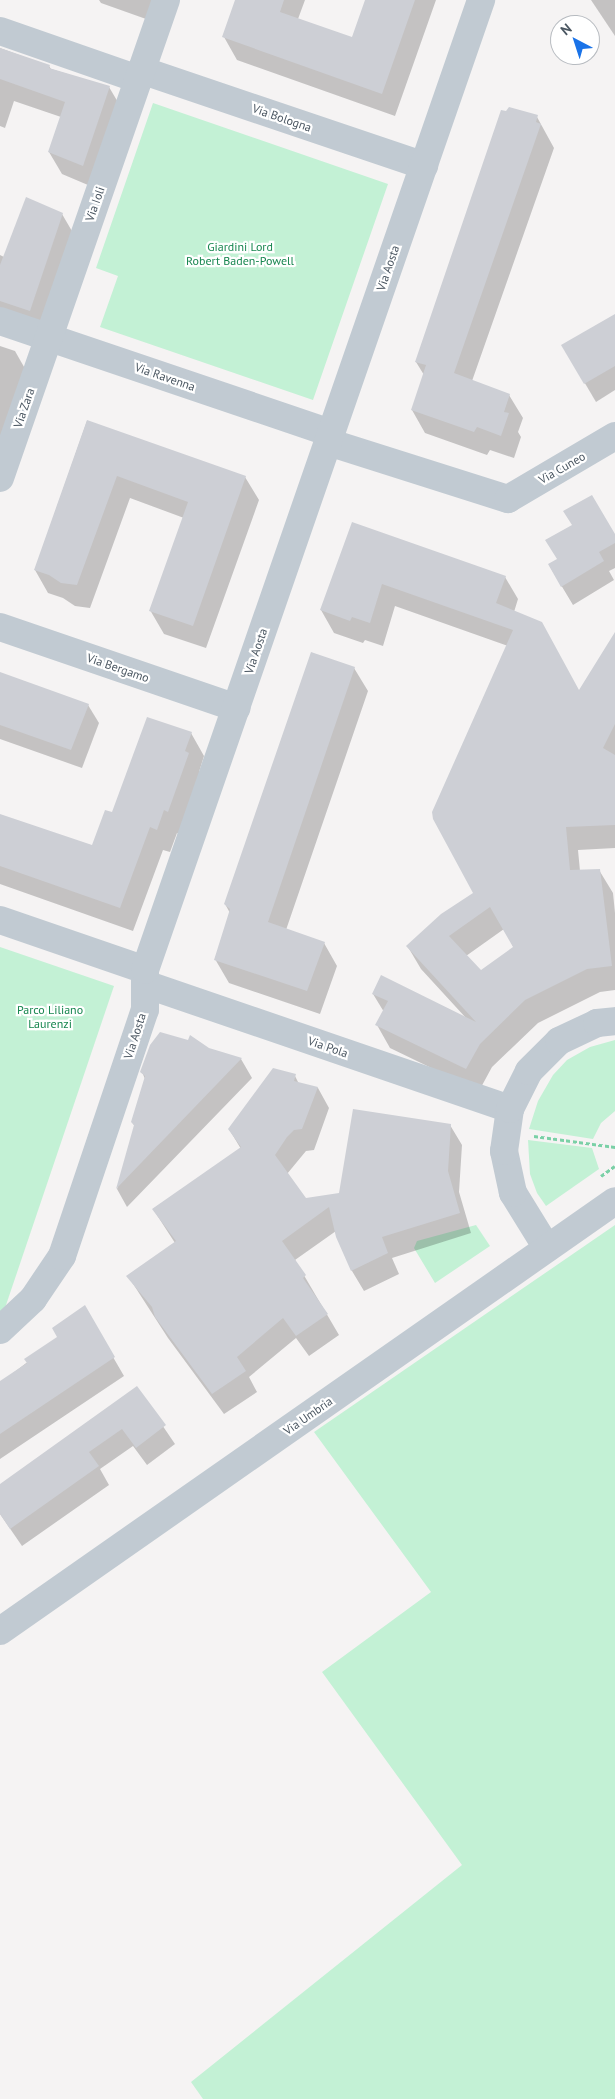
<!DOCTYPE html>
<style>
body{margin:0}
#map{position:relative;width:615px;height:2099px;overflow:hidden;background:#f5f3f3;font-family:"PT Sans",sans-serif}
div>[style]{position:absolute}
.green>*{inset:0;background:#c3f1d5}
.shadow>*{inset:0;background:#0003}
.building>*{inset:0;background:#cdcfd5}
.path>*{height:3px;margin-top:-1.5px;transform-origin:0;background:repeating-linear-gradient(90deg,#7ad0a6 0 4px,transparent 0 6.5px)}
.minor>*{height:28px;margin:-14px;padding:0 14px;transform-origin:14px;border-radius:14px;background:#c1cad2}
span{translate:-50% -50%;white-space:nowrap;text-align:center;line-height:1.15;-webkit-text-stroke:4.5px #fff;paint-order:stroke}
.street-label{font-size:12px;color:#4a5661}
.park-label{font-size:12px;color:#17864f}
.north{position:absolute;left:550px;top:15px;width:50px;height:50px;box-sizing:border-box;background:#fff;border:1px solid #b7bbc0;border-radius:50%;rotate:320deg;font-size:14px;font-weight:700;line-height:20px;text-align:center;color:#4a5661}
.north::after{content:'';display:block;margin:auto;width:18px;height:22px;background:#1a73e8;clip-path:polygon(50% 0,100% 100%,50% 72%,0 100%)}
</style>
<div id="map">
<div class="green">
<i style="clip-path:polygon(153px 103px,388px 184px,313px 400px,100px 327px,118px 276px,96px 268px)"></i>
<i style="clip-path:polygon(0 947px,114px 986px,5px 1308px,0 1313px)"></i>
<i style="clip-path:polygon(615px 1040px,615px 1111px,601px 1123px,593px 1139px,529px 1129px,538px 1101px,553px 1075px,567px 1060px,590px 1047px)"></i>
<i style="clip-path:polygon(528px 1140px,592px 1148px,599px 1169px,546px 1206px,537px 1193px,530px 1174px)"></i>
<i style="clip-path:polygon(476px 1225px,490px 1246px,435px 1283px,414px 1248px,417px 1241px)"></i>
<i style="clip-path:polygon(615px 1225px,615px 2099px,203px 2099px,191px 2082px,462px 1865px,322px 1672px,431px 1592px,314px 1432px)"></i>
</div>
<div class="shadow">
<i style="clip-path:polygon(99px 0,152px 0,146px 19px,101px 3px)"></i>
<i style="clip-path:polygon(237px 0,305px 0,298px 19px,352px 39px,366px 0,436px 0,395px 116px,237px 60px,224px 37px)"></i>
<i style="clip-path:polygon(591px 0,615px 0,615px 36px)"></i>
<i style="clip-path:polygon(0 48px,49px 66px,51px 69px,109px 87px,122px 109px,95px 188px,62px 174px,49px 152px,61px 117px,14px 101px,5px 128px,0 126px)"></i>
<i style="clip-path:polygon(537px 117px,554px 148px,472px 381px,509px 395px,523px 418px,518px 432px,521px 437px,514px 458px,490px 450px,487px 455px,425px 433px,412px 410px,424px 375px,416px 362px)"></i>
<i style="clip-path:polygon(62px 214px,76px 238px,44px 334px,0 319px,0 255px,4px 257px)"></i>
<i style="clip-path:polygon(615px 315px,615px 390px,596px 402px,563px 346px)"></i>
<i style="clip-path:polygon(0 346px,15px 351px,28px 374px,0 453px)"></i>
<i style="clip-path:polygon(87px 421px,245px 477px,259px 500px,206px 648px,164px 634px,150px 610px,184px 518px,130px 498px,90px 608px,75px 606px,63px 598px,48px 593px,35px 570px)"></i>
<i style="clip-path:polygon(evenodd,353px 524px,505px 577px,518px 599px,514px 612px,579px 692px,615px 642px,615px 848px,578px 850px,580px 871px,599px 870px,613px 893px,615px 913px,615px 990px,600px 992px,538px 1023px,492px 1067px,479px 1091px,390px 1048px,377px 1025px,384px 1012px,373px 994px,466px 1018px,421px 969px,408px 947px,475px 893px,508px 646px,395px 606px,383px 646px,365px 640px,363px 643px,334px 633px,321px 610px,353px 524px,504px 929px,514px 948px,481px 972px,466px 956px,504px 929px)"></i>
<i style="clip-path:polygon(615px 536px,615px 568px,609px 571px,614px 580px,573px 605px,549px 565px)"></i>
<i style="clip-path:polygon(354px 668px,368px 691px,286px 930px,324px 943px,337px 966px,320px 1014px,229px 983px,215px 959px,230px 913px,225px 904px)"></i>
<i style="clip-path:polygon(0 673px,88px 705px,99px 723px,82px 768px,0 739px)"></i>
<i style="clip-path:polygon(191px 733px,204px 756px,199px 772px,202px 777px,181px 835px,177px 833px,170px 852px,163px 850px,133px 931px,0 884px,0 816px,93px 846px,113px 814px)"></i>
<i style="clip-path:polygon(208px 1049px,241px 1059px,252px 1078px,127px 1207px,117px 1189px,135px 1127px,132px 1122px,145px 1079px,142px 1072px)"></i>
<i style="clip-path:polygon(295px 1076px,299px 1084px,318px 1088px,329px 1108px,314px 1150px,306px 1151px,287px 1174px,306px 1200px,340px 1194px,450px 1125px,462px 1145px,459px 1192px,471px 1233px,392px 1258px,399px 1274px,364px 1291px,352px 1271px,336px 1231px,295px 1260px,339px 1335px,309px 1356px,296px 1338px,249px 1377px,257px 1392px,224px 1414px,168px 1338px,128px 1276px,175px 1243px,153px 1209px,241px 1149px,229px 1129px)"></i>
<i style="clip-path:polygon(84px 1307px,124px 1376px,0 1459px,0 1383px,59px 1338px)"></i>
<i style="clip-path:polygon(137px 1388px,175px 1444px,147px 1465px,133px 1446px,100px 1469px,109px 1485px,22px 1546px,0 1514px,0 1485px)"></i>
</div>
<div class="building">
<i style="clip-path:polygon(235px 0,284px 0,280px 12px,352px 37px,365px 0,415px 0,382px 94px,222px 37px)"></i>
<i style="clip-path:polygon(0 48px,50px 65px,49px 68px,110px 86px,83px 166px,48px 152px,65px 102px,0 79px)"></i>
<i style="clip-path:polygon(509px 107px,538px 115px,536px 122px,541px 124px,454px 373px,510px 394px,504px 412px,509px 413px,501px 436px,477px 427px,474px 432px,411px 410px,426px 365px,415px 362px,501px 110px,506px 111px)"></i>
<i style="clip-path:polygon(26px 197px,63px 213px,30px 311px,0 301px,0 265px)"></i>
<i style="clip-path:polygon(615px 314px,615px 366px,584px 384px,561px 345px)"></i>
<i style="clip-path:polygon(87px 420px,246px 476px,193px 626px,149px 611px,188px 502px,117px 476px,77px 585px,61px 583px,49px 575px,34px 570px)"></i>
<i style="clip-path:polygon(592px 495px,615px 534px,615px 543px,599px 552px,604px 561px,561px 587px,548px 564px,557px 559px,545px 540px,572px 525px,563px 511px)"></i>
<i style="clip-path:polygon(evenodd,352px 522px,506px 576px,496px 603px,542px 622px,579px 690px,615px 632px,615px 724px,603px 748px,615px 755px,615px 825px,566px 827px,570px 870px,600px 869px,612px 966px,587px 969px,525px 1000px,480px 1044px,466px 1069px,375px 1025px,388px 1001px,372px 994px,381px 975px,476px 1022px,406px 946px,441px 914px,473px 893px,433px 819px,432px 812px,513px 630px,382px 584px,370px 623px,352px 617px,350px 621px,320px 610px,352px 522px,490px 907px,513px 947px,481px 970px,449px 936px,490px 907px)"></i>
<i style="clip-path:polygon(311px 652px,355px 667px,268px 922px,325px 942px,307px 991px,214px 960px,230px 909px,224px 904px)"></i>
<i style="clip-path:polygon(0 672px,89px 704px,71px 750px,0 725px)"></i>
<i style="clip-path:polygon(147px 717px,192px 732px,185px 751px,189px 753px,168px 812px,164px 810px,157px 830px,150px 827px,120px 908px,0 866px,0 814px,92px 845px,105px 810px,112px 812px)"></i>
<i style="clip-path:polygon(160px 1032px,188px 1040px,190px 1035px,209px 1048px,242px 1058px,116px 1189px,134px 1125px,131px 1122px,145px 1076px,140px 1072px,150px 1045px)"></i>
<i style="clip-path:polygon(273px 1068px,296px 1074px,294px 1081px,318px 1087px,302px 1129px,294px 1130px,287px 1137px,275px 1155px,306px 1198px,339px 1193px,353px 1109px,451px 1124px,448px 1171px,460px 1213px,382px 1237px,388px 1253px,351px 1271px,336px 1237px,329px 1207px,282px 1241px,306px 1275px,303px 1278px,328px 1314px,296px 1336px,283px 1318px,237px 1357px,246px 1371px,212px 1394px,155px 1317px,152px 1307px,126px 1276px,176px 1241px,152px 1209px,241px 1147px,228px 1129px)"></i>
<i style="clip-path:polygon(85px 1305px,115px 1357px,0 1434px,0 1381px,27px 1363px,24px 1359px,57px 1337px,52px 1328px)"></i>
<i style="clip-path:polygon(137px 1386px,166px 1425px,136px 1448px,122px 1429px,89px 1452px,99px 1466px,10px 1529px,0 1514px,0 1484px)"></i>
</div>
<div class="path">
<i style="left:534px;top:1136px;width:82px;rotate:7.7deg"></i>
<i style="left:601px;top:1176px;width:17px;rotate:-36deg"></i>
</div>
<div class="minor">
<i style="left:0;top:31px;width:146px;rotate:19.2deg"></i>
<i style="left:141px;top:70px;width:299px;rotate:18.7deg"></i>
<i style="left:0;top:321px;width:349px;rotate:18.7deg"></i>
<i style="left:328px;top:442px;width:189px;rotate:17.6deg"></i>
<i style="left:508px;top:499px;width:124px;rotate:-30.5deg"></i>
<i style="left:0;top:478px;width:506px;rotate:-70.85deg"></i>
<i style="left:0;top:627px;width:250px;rotate:18.9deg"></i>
<i style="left:0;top:920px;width:153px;rotate:19deg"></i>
<i style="left:145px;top:984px;width:386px;rotate:18.9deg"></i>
<i style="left:547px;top:1248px;width:65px;rotate:-121.7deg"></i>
<i style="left:513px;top:1193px;width:43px;rotate:-102.1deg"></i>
<i style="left:504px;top:1151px;width:42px;rotate:-81.9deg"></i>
<i style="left:510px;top:1109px;width:42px;rotate:-63.4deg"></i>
<i style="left:529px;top:1071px;width:42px;rotate:-45deg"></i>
<i style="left:559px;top:1041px;width:42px;rotate:-25.3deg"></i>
<i style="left:597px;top:1023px;width:18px;rotate:-6deg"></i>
<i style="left:0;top:1330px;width:45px;rotate:-43.2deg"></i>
<i style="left:33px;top:1299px;width:52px;rotate:-56deg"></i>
<i style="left:62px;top:1256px;width:260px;rotate:-71.4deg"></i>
<i style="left:145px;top:1010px;width:40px;rotate:-90deg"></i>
<i style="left:145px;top:970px;width:1027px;rotate:-70.89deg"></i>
<i style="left:0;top:1631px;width:750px;rotate:-34.96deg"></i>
</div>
<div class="street-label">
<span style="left:282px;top:118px;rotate:19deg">Via Bologna</span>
<span style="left:95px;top:204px;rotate:-71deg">Via Ioli</span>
<span style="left:388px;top:268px;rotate:-71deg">Via Aosta</span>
<span style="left:165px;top:377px;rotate:19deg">Via Ravenna</span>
<span style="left:24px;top:408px;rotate:-71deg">Via Zara</span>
<span style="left:562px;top:468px;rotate:-30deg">Via Cuneo</span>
<span style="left:256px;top:651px;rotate:-71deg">Via Aosta</span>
<span style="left:118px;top:668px;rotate:19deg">Via Bergamo</span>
<span style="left:135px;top:1036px;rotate:-72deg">Via Aosta</span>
<span style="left:328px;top:1047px;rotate:19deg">Via Pola</span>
<span style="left:308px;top:1416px;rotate:-35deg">Via Umbria</span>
</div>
<div class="park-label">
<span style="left:240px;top:254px">Giardini Lord<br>Robert Baden-Powell</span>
<span style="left:50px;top:1017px">Parco Liliano<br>Laurenzi</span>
</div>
<div class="north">N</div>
</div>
